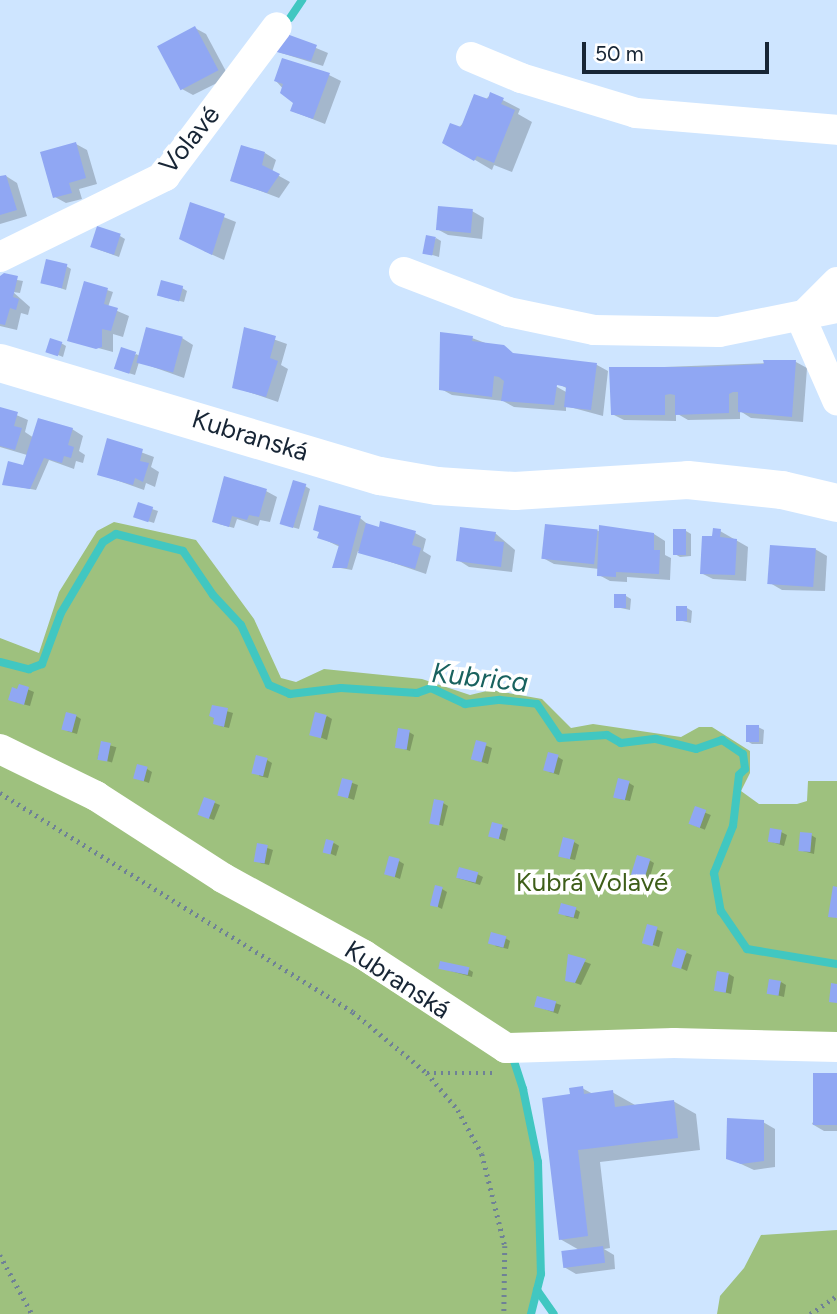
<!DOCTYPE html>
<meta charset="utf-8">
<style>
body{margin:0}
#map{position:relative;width:837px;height:1314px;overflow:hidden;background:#cee5ff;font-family:Figtree,sans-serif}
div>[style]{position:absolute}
.green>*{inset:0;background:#9ec17e}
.shadow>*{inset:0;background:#0003;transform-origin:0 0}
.stream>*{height:8px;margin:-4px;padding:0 4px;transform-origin:4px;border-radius:4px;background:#41c7c1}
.building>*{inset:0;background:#90a7f3;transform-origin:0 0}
.path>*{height:4.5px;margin-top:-2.25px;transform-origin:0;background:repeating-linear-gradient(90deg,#6f8196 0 2px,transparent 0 7px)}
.street>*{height:30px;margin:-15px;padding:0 15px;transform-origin:15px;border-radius:15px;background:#fff}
.secondary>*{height:38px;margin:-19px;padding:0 19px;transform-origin:19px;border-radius:19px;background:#fff}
span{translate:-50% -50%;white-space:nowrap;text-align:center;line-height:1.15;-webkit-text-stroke:7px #fff;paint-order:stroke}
.street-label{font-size:26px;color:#172535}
.park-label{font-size:26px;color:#3e5e19}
.water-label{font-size:28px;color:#19625f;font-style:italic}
.scale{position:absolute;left:582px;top:42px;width:187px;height:32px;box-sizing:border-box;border:4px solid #172535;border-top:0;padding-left:9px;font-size:21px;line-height:24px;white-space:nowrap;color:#172535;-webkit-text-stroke:5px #fff;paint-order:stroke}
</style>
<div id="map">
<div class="green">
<i style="clip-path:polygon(114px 522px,196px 540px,254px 619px,281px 678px,296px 682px,324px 669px,422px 679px,470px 695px,491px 690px,542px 699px,571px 728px,593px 724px,681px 737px,699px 727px,712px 727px,750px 751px,750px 773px,741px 791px,759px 804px,797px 804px,807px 801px,808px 781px,837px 781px,837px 1041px,524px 1041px,0 743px,0 638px,39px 653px,59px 592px,97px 531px)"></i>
<i style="clip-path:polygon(0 758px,56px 783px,515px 1059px,539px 1150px,541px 1258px,529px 1314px,0 1314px)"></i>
<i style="clip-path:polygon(837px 1230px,837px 1314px,717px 1314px,720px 1296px,744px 1268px,761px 1235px)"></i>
</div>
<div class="shadow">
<i style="clip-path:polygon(195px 28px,206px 34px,229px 77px,193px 95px,182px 89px)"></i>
<i style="clip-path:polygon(285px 35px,328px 53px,323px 66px,275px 51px)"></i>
<i style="clip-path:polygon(329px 75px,341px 81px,325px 124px,292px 111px,295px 102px,276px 81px)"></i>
<i style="clip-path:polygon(491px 94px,520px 109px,518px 114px,532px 122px,512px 172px,494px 165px,492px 170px,445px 142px)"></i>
<i style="clip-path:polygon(76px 144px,87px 150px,97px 184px,79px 189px,82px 199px,66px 203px,55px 197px)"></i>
<i style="clip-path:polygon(265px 153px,276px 160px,272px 172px,290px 182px,279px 198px,232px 180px)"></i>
<i style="clip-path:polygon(6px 176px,17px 183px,27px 216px,0 224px,0 178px)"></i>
<i style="clip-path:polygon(191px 204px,236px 222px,224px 260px,204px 251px)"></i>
<i style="clip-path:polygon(472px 211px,484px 218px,482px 239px,448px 235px,437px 229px)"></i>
<i style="clip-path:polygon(120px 236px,125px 239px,119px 257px,97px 249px)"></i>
<i style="clip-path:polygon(436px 238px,441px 241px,439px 257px,426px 253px)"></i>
<i style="clip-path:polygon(66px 266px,71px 269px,66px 290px,42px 282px)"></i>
<i style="clip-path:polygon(0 277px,23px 281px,20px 293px,13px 292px,30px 307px,28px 315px,21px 313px,17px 330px,0 326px)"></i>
<i style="clip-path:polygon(86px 283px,113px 292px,108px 307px,129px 316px,123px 337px,113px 334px,113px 352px,69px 340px)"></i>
<i style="clip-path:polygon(182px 288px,187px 291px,184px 302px,164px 297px)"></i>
<i style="clip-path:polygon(245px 329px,287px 344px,281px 365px,288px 369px,278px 402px,234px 387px)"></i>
<i style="clip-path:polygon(182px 338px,193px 345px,184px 378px,139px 362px,135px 375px,122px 371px,136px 354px,140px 356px)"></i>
<i style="clip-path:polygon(evenodd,472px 338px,517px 355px,597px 365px,608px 371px,603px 416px,566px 406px,566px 411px,514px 407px,503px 401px,452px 395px,441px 389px,472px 338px,550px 379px,568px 389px,568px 393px,548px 382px,550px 379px)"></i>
<i style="clip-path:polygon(61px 343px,66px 346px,63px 357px,48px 351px)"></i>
<i style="clip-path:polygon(796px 362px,807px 368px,803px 422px,751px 418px,740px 411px,740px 419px,688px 420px,676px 413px,676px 421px,624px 420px,612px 414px,611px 369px)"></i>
<i style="clip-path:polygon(0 408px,28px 420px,25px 432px,34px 438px,72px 429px,83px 436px,79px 451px,85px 455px,83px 463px,76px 461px,74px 469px,49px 460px,36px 490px,4px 484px,24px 468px,27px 455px,0 447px)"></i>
<i style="clip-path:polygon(108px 440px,154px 457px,151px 467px,159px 472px,155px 487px,146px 483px,144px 490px,99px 474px)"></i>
<i style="clip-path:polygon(305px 486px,310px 489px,299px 529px,288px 526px)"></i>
<i style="clip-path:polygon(266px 491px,277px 497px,270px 522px,260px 520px,258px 526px,237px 519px,234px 528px,219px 524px)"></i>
<i style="clip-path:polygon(140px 505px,158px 511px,154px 523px,141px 519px)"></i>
<i style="clip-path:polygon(360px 518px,371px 527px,415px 533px,426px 539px,423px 551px,431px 556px,426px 574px,358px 551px,352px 570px,335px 567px,340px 547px,319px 537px)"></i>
<i style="clip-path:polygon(597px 531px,654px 534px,665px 541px,665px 555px,671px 558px,670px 580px,627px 577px,627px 582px,610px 581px,599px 575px,599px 569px,554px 564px,543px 558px)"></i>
<i style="clip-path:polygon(686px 531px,691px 534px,691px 556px,680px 557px,675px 554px)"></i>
<i style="clip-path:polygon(720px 531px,748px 547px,746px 581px,713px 579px,701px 573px)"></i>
<i style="clip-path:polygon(495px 533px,515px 550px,512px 572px,469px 567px,458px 560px)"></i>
<i style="clip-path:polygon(815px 549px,827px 556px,825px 591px,782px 590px,770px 583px)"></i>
<i style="clip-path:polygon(626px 596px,631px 599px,630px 610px,616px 607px)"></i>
<i style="clip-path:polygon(687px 608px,692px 611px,691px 623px,678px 620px)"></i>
<i style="clip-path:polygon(20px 686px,34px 692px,30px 706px,15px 702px)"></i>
<i style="clip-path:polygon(213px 707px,233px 713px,229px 728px,220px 726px)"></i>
<i style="clip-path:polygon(76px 716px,81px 719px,77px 734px,67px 731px)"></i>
<i style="clip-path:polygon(327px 716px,332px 719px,327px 740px,312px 734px)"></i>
<i style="clip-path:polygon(758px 727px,764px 730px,763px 744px,752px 744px,747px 741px)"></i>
<i style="clip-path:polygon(409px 732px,414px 735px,410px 751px,395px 746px)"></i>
<i style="clip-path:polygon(477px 742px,492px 748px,488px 764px,478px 761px)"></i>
<i style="left:102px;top:743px;width:15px;height:16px;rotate:16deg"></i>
<i style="clip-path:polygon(558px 757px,563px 760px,559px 775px,549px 772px)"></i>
<i style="clip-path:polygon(267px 760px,272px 763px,268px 778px,259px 776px)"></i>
<i style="clip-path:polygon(147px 769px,152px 772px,149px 783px,135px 778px)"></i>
<i style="clip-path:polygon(344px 780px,358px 785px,354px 800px,340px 795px)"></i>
<i style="clip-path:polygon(629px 783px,634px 786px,630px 801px,620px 799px)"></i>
<i style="clip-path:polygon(205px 799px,220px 805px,214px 820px,205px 817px)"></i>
<i style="clip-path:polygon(443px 803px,448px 806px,443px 826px,431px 822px)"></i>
<i style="left:696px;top:809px;width:16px;height:16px;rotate:22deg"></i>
<i style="clip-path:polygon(493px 824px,508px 829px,505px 841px,490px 835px)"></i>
<i style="clip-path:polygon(781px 832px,787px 835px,784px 846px,769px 841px)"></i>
<i style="clip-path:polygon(811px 835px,816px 838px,814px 854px,799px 850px)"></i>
<i style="clip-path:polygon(574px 842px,579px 845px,575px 860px,566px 858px)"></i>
<i style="clip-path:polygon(334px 843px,339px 846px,336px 856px,324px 851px)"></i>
<i style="clip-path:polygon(259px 845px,273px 850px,269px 865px,260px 863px)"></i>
<i style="clip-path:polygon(649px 860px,654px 863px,649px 880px,639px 877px)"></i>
<i style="clip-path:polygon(399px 861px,404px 864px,400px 879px,385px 873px)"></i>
<i style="clip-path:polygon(477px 874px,483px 877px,480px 885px,458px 878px)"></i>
<i style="clip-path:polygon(442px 889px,447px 892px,442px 909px,432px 904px)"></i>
<i style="clip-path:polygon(575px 909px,580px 912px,578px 919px,565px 916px)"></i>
<i style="clip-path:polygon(648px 926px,663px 932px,659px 947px,644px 942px)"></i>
<i style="clip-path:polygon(505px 938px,510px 941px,508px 949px,495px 946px)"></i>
<i style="clip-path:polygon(687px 953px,692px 955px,687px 971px,674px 965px)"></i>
<i style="clip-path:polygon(569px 956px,591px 964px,581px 985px,567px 980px)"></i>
<i style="clip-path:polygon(440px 968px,468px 969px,473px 972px,472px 977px)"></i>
<i style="clip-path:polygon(729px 974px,734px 977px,731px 994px,716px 990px)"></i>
<i style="clip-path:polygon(781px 982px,786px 985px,784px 997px,769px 993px)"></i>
<i style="clip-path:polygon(555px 1003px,561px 1005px,558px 1014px,536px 1006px)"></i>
<i style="clip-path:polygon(837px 1075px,837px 1131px,824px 1131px,812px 1124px)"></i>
<i style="clip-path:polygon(582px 1088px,593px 1094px,612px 1092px,635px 1105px,673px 1101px,696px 1114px,700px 1150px,600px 1162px,610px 1248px,604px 1249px,614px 1255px,615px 1269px,576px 1274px,564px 1267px,581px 1251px,560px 1239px,572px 1096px)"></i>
<i style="clip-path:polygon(763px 1122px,775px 1129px,775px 1167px,754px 1170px,728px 1158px)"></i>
</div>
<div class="stream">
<i style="left:290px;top:18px;width:22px;rotate:-56deg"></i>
<i style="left:0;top:662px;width:30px;rotate:14deg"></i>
<i style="left:29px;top:669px;width:14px;rotate:-21deg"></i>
<i style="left:42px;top:664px;width:54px;rotate:-69.6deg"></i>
<i style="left:61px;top:613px;width:82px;rotate:-59.4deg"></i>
<i style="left:103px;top:542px;width:15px;rotate:-32deg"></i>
<i style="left:116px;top:534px;width:69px;rotate:14.2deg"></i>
<i style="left:183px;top:551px;width:53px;rotate:55.7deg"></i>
<i style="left:213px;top:595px;width:41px;rotate:47deg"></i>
<i style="left:241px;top:625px;width:66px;rotate:65deg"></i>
<i style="left:269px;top:685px;width:23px;rotate:23deg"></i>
<i style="left:290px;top:694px;width:51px;rotate:-6.7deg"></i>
<i style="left:341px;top:688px;width:76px;rotate:3.8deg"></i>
<i style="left:417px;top:693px;width:15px;rotate:-20deg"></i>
<i style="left:431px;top:688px;width:38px;rotate:25deg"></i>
<i style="left:465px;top:704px;width:35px;rotate:-7deg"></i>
<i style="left:500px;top:700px;width:37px;rotate:6deg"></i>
<i style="left:537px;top:704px;width:41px;rotate:55.9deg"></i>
<i style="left:560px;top:738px;width:47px;rotate:-3.7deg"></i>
<i style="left:607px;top:735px;width:16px;rotate:30deg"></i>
<i style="left:621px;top:743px;width:35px;rotate:-7deg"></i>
<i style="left:656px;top:739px;width:41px;rotate:14deg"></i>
<i style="left:696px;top:749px;width:28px;rotate:-19deg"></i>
<i style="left:722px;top:740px;width:25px;rotate:34deg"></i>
<i style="left:743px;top:754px;width:15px;rotate:82deg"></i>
<i style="left:745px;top:769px;width:8px;rotate:135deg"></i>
<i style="left:739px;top:775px;width:51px;rotate:96.7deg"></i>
<i style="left:733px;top:826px;width:51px;rotate:112deg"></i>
<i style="left:714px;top:873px;width:39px;rotate:80deg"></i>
<i style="left:721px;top:911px;width:46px;rotate:55.6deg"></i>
<i style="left:747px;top:949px;width:91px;rotate:9.5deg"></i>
<i style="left:507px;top:1056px;width:6px;rotate:18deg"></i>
<i style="left:513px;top:1058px;width:33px;rotate:72deg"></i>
<i style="left:523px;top:1089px;width:75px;rotate:78.4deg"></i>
<i style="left:538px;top:1162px;width:112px;rotate:88.5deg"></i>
<i style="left:541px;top:1274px;width:16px;rotate:104deg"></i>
<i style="left:537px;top:1290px;width:29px;rotate:55deg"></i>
<i style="left:531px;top:1314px;width:25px;rotate:-76deg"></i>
</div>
<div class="building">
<i style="left:195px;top:26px;width:50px;height:43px;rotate:62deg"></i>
<i style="clip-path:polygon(284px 33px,317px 45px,311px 61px,273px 51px)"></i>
<i style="clip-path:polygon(282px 58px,330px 73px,313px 119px,290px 111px,293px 103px,280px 93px,283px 84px,274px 81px)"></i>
<i style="clip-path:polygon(490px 92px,504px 98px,501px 104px,515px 110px,494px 163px,477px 156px,474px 161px,442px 143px,450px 123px,461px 127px,474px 94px,488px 99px)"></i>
<i style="clip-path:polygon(76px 142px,86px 178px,69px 183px,72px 193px,53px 198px,40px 152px)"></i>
<i style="clip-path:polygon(241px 145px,265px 152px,262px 165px,280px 174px,267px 193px,230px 181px)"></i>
<i style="clip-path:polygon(6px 175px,17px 210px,0 215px,0 176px)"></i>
<i style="clip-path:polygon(190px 202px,225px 214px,212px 255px,179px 239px)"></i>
<i style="left:438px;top:206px;width:35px;height:24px;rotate:5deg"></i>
<i style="left:97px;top:226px;width:25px;height:22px;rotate:18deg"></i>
<i style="left:426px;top:235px;width:10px;height:19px;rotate:11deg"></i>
<i style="left:46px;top:259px;width:22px;height:25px;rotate:13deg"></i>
<i style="clip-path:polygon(4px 273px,18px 276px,13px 297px,19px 299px,16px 310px,10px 308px,5px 325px,0 324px,0 276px)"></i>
<i style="left:161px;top:280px;width:23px;height:16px;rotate:15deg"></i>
<i style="clip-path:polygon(84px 281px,108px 288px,104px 304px,118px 308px,111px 331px,102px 329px,102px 347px,96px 349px,67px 341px)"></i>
<i style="left:146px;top:327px;width:38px;height:37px;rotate:15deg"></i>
<i style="clip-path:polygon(244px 327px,276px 336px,270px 358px,278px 361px,266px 397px,232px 388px)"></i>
<i style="clip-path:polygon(440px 332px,473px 336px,472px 341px,504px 345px,513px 353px,597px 363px,591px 410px,564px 407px,566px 387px,557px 385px,554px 405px,501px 401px,504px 381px,499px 377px,494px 376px,492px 397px,439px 390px)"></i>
<i style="left:50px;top:338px;width:13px;height:15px;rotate:18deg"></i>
<i style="left:121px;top:347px;width:16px;height:23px;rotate:18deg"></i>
<i style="clip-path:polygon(763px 360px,796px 360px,792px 417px,738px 412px,738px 392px,733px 392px,729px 394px,729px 413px,675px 415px,675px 395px,670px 394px,665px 395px,665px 415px,611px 415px,609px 367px,701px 367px,764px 364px)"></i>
<i style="clip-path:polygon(0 407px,18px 412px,14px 426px,22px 428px,15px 450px,0 446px)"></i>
<i style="clip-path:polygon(38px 418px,73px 428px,68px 445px,74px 447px,71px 458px,64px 456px,62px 463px,44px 458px,30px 489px,2px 485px,8px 461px,23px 465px)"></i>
<i style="clip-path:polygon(107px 438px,143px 449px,140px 461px,149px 463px,143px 482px,135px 478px,133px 485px,97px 475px)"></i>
<i style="clip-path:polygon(224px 476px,267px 489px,259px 517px,249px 515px,247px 520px,232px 516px,229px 527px,212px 522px)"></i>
<i style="left:293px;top:480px;width:14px;height:46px;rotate:17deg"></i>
<i style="left:138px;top:502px;width:16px;height:16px;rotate:18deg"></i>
<i style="clip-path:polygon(319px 505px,361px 516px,347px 568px,332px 568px,339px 545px,317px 538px,319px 532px,313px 530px)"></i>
<i style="clip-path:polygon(380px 521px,416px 531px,412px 545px,421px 548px,415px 569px,358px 553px,366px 523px,379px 527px)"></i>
<i style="left:545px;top:524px;width:53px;height:35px;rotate:6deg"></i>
<i style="clip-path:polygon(599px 525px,654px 533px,654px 550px,660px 550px,659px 574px,616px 572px,616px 577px,597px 576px)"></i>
<i style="clip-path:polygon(460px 527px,496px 532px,494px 541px,504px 542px,501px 567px,456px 561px)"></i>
<i style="clip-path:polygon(713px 528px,721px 529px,720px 537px,737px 539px,735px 575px,700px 574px,702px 536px,712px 536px)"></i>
<i style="left:673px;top:529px;width:13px;height:26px"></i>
<i style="left:770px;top:545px;width:46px;height:39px;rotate:4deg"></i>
<i style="left:614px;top:594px;width:12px;height:14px"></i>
<i style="left:676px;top:606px;width:11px;height:15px"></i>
<i style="clip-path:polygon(19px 684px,29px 687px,24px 705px,8px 700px,12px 687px,17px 689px)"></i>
<i style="clip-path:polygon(212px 705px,228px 708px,224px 727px,213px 724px,214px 718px,209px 716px)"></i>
<i style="left:66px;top:712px;width:11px;height:18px;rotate:15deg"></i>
<i style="left:315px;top:712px;width:12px;height:24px;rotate:14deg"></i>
<i style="left:746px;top:725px;width:13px;height:17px"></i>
<i style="left:398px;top:728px;width:12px;height:20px;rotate:9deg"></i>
<i style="left:476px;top:740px;width:11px;height:20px;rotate:15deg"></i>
<i style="left:101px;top:741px;width:10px;height:19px;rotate:11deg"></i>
<i style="left:548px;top:752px;width:11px;height:19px;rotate:15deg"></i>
<i style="left:256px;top:755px;width:12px;height:19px;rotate:14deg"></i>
<i style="left:137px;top:764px;width:11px;height:15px;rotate:15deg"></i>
<i style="left:342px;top:778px;width:11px;height:18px;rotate:15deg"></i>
<i style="left:618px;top:778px;width:12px;height:20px;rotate:14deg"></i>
<i style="left:204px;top:797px;width:12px;height:19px;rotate:20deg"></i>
<i style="left:434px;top:799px;width:10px;height:25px;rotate:11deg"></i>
<i style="left:695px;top:806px;width:12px;height:19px;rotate:20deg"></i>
<i style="left:492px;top:822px;width:11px;height:15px;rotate:15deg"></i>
<i style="left:770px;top:828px;width:12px;height:14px;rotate:9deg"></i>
<i style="left:800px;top:832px;width:12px;height:19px;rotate:5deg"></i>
<i style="left:563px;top:837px;width:12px;height:20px;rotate:14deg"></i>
<i style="left:326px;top:839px;width:8px;height:14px;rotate:14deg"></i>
<i style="left:257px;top:843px;width:11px;height:19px;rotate:10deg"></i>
<i style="left:637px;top:855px;width:14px;height:21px;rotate:17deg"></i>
<i style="left:389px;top:856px;width:11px;height:19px;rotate:15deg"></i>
<i style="left:459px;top:867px;width:20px;height:11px;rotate:15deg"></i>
<i style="left:435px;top:885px;width:8px;height:21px;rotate:14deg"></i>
<i style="clip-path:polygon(833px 886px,837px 887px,837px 918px,828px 917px)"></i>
<i style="left:561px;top:903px;width:16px;height:11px;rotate:15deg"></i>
<i style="left:647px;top:924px;width:11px;height:20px;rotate:15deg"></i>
<i style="left:491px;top:932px;width:16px;height:12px;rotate:15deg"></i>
<i style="left:677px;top:948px;width:10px;height:19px;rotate:17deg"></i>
<i style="clip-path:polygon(568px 954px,586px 959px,575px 983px,565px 981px)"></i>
<i style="left:440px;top:961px;width:30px;height:8px;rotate:12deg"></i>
<i style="left:717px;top:971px;width:12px;height:20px;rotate:9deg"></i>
<i style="left:769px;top:979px;width:12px;height:15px;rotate:9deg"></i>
<i style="clip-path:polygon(831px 983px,837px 984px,837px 1003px,829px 1002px)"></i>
<i style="left:537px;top:996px;width:20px;height:11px;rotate:15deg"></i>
<i style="left:813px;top:1073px;width:24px;height:52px"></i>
<i style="clip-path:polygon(583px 1086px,584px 1094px,613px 1090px,615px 1107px,674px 1100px,678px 1138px,578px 1150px,588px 1236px,559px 1240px,542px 1098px,570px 1094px,569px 1088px)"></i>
<i style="clip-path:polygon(727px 1118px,764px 1120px,764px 1161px,741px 1164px,726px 1159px)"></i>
<i style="left:603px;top:1246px;width:17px;height:42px;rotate:83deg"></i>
</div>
<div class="path">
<i style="left:0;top:793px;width:415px;rotate:31.8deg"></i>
<i style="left:353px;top:1012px;width:96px;rotate:39.5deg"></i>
<i style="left:427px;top:1073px;width:48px;rotate:50deg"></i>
<i style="left:458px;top:1110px;width:50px;rotate:61.4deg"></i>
<i style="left:482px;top:1154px;width:95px;rotate:76deg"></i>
<i style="left:505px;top:1246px;width:68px;rotate:90.8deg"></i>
<i style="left:427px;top:1073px;width:68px"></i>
<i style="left:0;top:1255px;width:67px;rotate:61.5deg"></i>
<i style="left:810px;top:1314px;width:32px;rotate:-34deg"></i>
</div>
<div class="street">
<i style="left:471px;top:57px;width:54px;rotate:22.8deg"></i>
<i style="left:521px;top:78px;width:120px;rotate:16.9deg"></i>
<i style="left:636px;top:113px;width:202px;rotate:4.8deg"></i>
<i style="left:0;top:257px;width:184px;rotate:-26.1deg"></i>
<i style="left:165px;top:176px;width:186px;rotate:-53.1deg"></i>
<i style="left:404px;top:272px;width:111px;rotate:21deg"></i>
<i style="left:508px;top:312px;width:88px;rotate:11.8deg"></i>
<i style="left:594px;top:330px;width:125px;rotate:0.9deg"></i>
<i style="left:719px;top:332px;width:120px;rotate:-11.5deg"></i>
<i style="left:803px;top:316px;width:48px;rotate:-45deg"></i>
<i style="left:801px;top:318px;width:90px;rotate:66.3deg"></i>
<i style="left:0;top:749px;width:107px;rotate:26.1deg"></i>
<i style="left:96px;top:796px;width:151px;rotate:32.8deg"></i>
<i style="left:223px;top:878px;width:161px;rotate:28.6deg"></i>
<i style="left:364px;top:955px;width:170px;rotate:33.2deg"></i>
<i style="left:506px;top:1048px;width:168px;rotate:-1.7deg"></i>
<i style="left:674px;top:1043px;width:163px;rotate:1.4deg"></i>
</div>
<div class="secondary">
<i style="left:0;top:363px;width:396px;rotate:16.6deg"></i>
<i style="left:380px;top:476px;width:58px;rotate:10deg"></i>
<i style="left:437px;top:486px;width:78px;rotate:3.7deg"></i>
<i style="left:515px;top:491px;width:173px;rotate:-3.6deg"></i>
<i style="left:688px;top:480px;width:95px;rotate:6.1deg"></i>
<i style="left:782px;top:490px;width:57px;rotate:13.3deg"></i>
</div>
<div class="street-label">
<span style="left:190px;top:140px;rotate:-51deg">Volavé</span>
<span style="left:250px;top:436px;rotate:17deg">Kubranská</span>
<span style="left:397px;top:980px;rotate:33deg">Kubranská</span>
</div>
<div class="park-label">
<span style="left:592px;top:883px">Kubrá Volavé</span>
</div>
<div class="water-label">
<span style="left:480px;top:677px;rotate:6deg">Kubrica</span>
</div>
<div class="scale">50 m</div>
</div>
